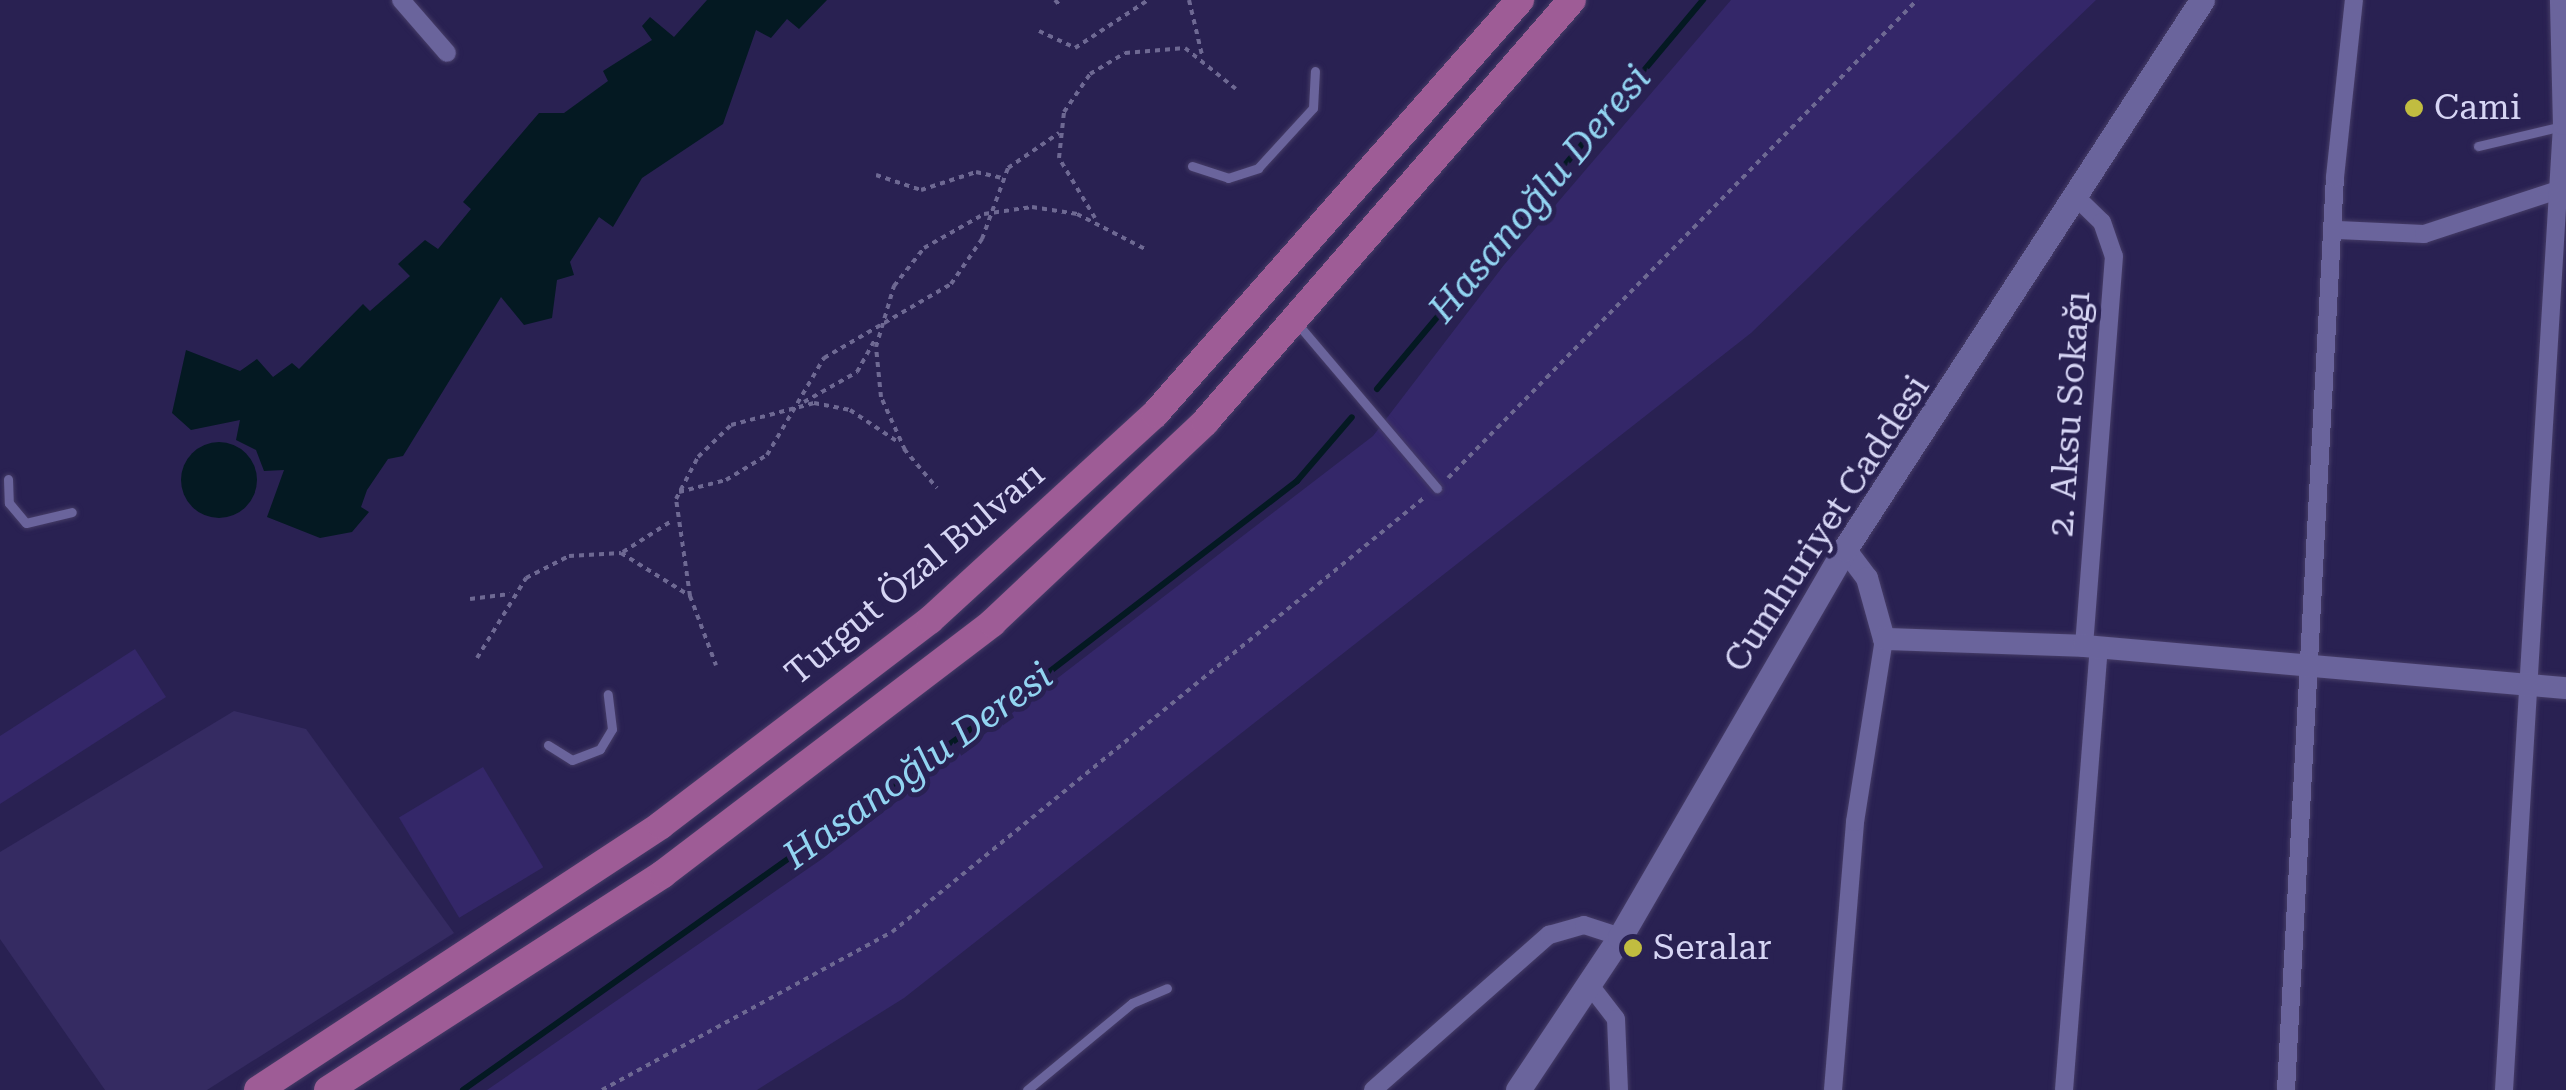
<!DOCTYPE html>
<meta charset="utf-8">
<style>
body{margin:0}
#map{position:relative;width:2566px;height:1090px;overflow:hidden;background:#292152;font-family:"Roboto Serif",serif}
div>[style]{position:absolute}
.built>*{inset:0;background:#352b62}
.green>*{inset:0;background:#342769;transform-origin:0 0}
.water>*{inset:0;background:#041922}
.round{border-radius:50%}
.stream>*{height:6px;margin:-3px;padding:0 3px;transform-origin:3px;border-radius:3px;background:#041922}
.path>*{height:4px;margin-top:-2px;transform-origin:0;background:repeating-linear-gradient(90deg,#6e6993 0 5px,transparent 0 10px)}
.roads{filter:drop-shadow(0 0 2px #463d67) drop-shadow(0 0 2px #463d67)}
.service>*{height:9px;margin:-4.5px;padding:0 4.5px;transform-origin:4.5px;border-radius:4.5px;background:#6a649c}
.minor>*{height:18px;margin:-9px;padding:0 9px;transform-origin:9px;border-radius:9px;background:#6a649c}
.tertiary>*{height:22px;margin:-11px;padding:0 11px;transform-origin:11px;border-radius:11px;background:#6a649c}
.secondary>*{height:25px;margin:-12.5px;padding:0 12.5px;transform-origin:12.5px;border-radius:12.5px;background:#6a649c}
.primary>*{height:28px;margin:-14px;padding:0 14px;transform-origin:14px;border-radius:14px;background:#9e5c96}
.dots>*{width:28px;height:28px;translate:-50% -50%;box-sizing:border-box;border:5px solid #292152;border-radius:50%}
span{translate:-50% -50%;white-space:nowrap;text-align:center;line-height:1.15;-webkit-text-stroke:10px #292152;paint-order:stroke}
.poi-label{font-size:35px;color:#d6d5f4}
.left{translate:0 -50%;text-align:left}
.street-label{font-size:35px;color:#d6d5f4}
.water-label{font-size:38px;color:#92d4f1;font-style:italic}
</style>
<div id="map">
<div class="built">
<i style="clip-path:polygon(234px 711px,306px 729px,454px 933px,207px 1090px,105px 1090px,0 939px,0 852px)"></i>
</div>
<div class="green">
<i style="clip-path:polygon(1731px 0,2096px 0,1751px 333px,904px 998px,757px 1090px,487px 1090px,822px 859px,1373px 436px,1504px 265px)"></i>
<i style="clip-path:polygon(135px 649px,166px 697px,0 804px,0 736px)"></i>
<i style="left:483px;top:767px;width:117px;height:98px;rotate:59deg"></i>
</div>
<div class="water">
<i style="clip-path:polygon(707px 0,827px 0,799px 29px,787px 19px,771px 38px,756px 30px,723px 124px,642px 178px,613px 227px,599px 217px,570px 262px,574px 275px,557px 280px,552px 318px,524px 325px,501px 297px,403px 456px,388px 459px,367px 490px,361px 507px,369px 512px,352px 532px,320px 538px,267px 517px,284px 470px,264px 471px,256px 450px,236px 440px,240px 420px,191px 430px,172px 413px,186px 350px,240px 371px,257px 359px,273px 377px,292px 363px,299px 369px,363px 304px,370px 311px,410px 276px,398px 264px,425px 240px,438px 249px,471px 209px,463px 202px,539px 113px,564px 113px,608px 81px,603px 71px,652px 40px,642px 26px,650px 17px,674px 37px)"></i>
<i class="round" style="left:181px;top:442px;width:76px;height:76px"></i>
</div>
<div class="stream">
<i style="left:1377px;top:389px;width:508px;rotate:-50.04deg"></i>
<i style="left:463px;top:1090px;width:692px;rotate:-35.41deg"></i>
<i style="left:1027px;top:689px;width:341px;rotate:-37.6deg"></i>
<i style="left:1297px;top:481px;width:84px;rotate:-49.3deg"></i>
</div>
<div class="path">
<i style="left:1055px;top:0;width:9px;rotate:49deg"></i>
<i style="left:1189px;top:0;width:57px;rotate:76.7deg"></i>
<i style="left:1039px;top:31px;width:40px;rotate:25deg"></i>
<i style="left:1075px;top:48px;width:87px;rotate:-33.3deg"></i>
<i style="left:876px;top:175px;width:47px;rotate:18.4deg"></i>
<i style="left:921px;top:190px;width:58px;rotate:-18.1deg"></i>
<i style="left:976px;top:172px;width:28px;rotate:13deg"></i>
<i style="left:1095px;top:218px;width:70px;rotate:-121deg"></i>
<i style="left:1059px;top:158px;width:46px;rotate:-83.8deg"></i>
<i style="left:1064px;top:112px;width:46px;rotate:-55.6deg"></i>
<i style="left:1090px;top:74px;width:41px;rotate:-31deg"></i>
<i style="left:1125px;top:53px;width:60px;rotate:-4.8deg"></i>
<i style="left:1185px;top:48px;width:65px;rotate:38.8deg"></i>
<i style="left:804px;top:402px;width:61px;rotate:-29.5deg"></i>
<i style="left:857px;top:372px;width:39px;rotate:-61deg"></i>
<i style="left:904px;top:449px;width:51px;rotate:49.8deg"></i>
<i style="left:905px;top:450px;width:58px;rotate:-114.4deg"></i>
<i style="left:881px;top:397px;width:50px;rotate:-95.7deg"></i>
<i style="left:876px;top:347px;width:64px;rotate:-73.6deg"></i>
<i style="left:894px;top:286px;width:48px;rotate:-51.7deg"></i>
<i style="left:924px;top:248px;width:69px;rotate:-29.5deg"></i>
<i style="left:984px;top:214px;width:49px;rotate:-8.3deg"></i>
<i style="left:1032px;top:207px;width:46px;rotate:8.8deg"></i>
<i style="left:1077px;top:214px;width:76px;rotate:27.2deg"></i>
<i style="left:1448px;top:478px;width:670px;rotate:-45.54deg"></i>
<i style="left:679px;top:492px;width:49px;rotate:-14.3deg"></i>
<i style="left:726px;top:480px;width:48px;rotate:-31.4deg"></i>
<i style="left:767px;top:455px;width:113px;rotate:-59.6deg"></i>
<i style="left:824px;top:358px;width:147px;rotate:-30.2deg"></i>
<i style="left:951px;top:284px;width:55px;rotate:-55.4deg"></i>
<i style="left:982px;top:239px;width:76px;rotate:-69.9deg"></i>
<i style="left:1008px;top:168px;width:62px;rotate:-34.5deg"></i>
<i style="left:623px;top:552px;width:59px;rotate:-32.6deg"></i>
<i style="left:690px;top:596px;width:98px;rotate:-98.2deg"></i>
<i style="left:676px;top:499px;width:47px;rotate:-62.4deg"></i>
<i style="left:698px;top:457px;width:46px;rotate:-44.1deg"></i>
<i style="left:731px;top:425px;width:86px;rotate:-14.8deg"></i>
<i style="left:814px;top:403px;width:37px;rotate:11deg"></i>
<i style="left:850px;top:410px;width:58px;rotate:33.7deg"></i>
<i style="left:470px;top:599px;width:40px;rotate:-7.1deg"></i>
<i style="left:477px;top:658px;width:94px;rotate:-58.5deg"></i>
<i style="left:526px;top:578px;width:48px;rotate:-27.1deg"></i>
<i style="left:569px;top:556px;width:52px;rotate:-3.3deg"></i>
<i style="left:621px;top:553px;width:81px;rotate:31.9deg"></i>
<i style="left:690px;top:596px;width:74px;rotate:69.4deg"></i>
<i style="left:602px;top:1090px;width:330px;rotate:-28.6deg"></i>
<i style="left:892px;top:932px;width:688px;rotate:-39.22deg"></i>
</div>
<div class="roads">
<div class="service">
<i style="left:2478px;top:146px;width:86px;rotate:-13.4deg"></i>
<i style="left:1192px;top:166px;width:38px;rotate:18deg"></i>
<i style="left:1228px;top:178px;width:32px;rotate:-18deg"></i>
<i style="left:1258px;top:168px;width:81px;rotate:-47.5deg"></i>
<i style="left:1313px;top:108px;width:37px;rotate:-87deg"></i>
<i style="left:1296px;top:322px;width:218px;rotate:49.7deg"></i>
<i style="left:8px;top:479px;width:24px;rotate:88deg"></i>
<i style="left:9px;top:503px;width:26px;rotate:50deg"></i>
<i style="left:26px;top:523px;width:47px;rotate:-13.4deg"></i>
<i style="left:548px;top:745px;width:28px;rotate:32deg"></i>
<i style="left:572px;top:760px;width:30px;rotate:-21deg"></i>
<i style="left:600px;top:749px;width:23px;rotate:-59deg"></i>
<i style="left:612px;top:729px;width:35px;rotate:-97deg"></i>
<i style="left:1027px;top:1090px;width:136px;rotate:-39.6deg"></i>
<i style="left:1132px;top:1003px;width:38px;rotate:-23deg"></i>
</div>
<div class="minor">
<i style="left:401px;top:0;width:70px;rotate:49deg"></i>
<i style="left:2078px;top:199px;width:33px;rotate:44deg"></i>
<i style="left:2102px;top:222px;width:36px;rotate:71deg"></i>
<i style="left:2114px;top:256px;width:391px;rotate:94.4deg"></i>
<i style="left:2338px;top:230px;width:86px;rotate:2.7deg"></i>
<i style="left:2424px;top:234px;width:141px;rotate:-18.2deg"></i>
<i style="left:1589px;top:984px;width:44px;rotate:52.4deg"></i>
<i style="left:1616px;top:1019px;width:71px;rotate:87.6deg"></i>
<i style="left:1373px;top:1090px;width:235px;rotate:-41.4deg"></i>
<i style="left:1549px;top:935px;width:36px;rotate:-16deg"></i>
<i style="left:1584px;top:925px;width:38px;rotate:18deg"></i>
<i style="left:1833px;top:1090px;width:269px;rotate:-85.3deg"></i>
<i style="left:1855px;top:822px;width:185px;rotate:-81deg"></i>
<i style="left:2064px;top:1090px;width:443px;rotate:-85.5deg"></i>
<i style="left:2286px;top:1090px;width:914px;rotate:-86.93deg"></i>
<i style="left:2335px;top:177px;width:178px;rotate:-83.9deg"></i>
<i style="left:2504px;top:1090px;width:966px;rotate:-86.56deg"></i>
<i style="left:2562px;top:126px;width:126px;rotate:-91.4deg"></i>
</div>
<div class="tertiary">
<i style="left:1845px;top:549px;width:36px;rotate:53deg"></i>
<i style="left:1867px;top:578px;width:63px;rotate:74.4deg"></i>
<i style="left:1884px;top:639px;width:200px;rotate:2deg"></i>
<i style="left:2084px;top:646px;width:484px;rotate:5deg"></i>
</div>
<div class="secondary">
<i style="left:1518px;top:1090px;width:184px;rotate:-56.3deg"></i>
<i style="left:1620px;top:937px;width:449px;rotate:-59.9deg"></i>
<i style="left:1845px;top:549px;width:655px;rotate:-56.97deg"></i>
</div>
<div class="primary">
<i style="left:258px;top:1090px;width:482px;rotate:-33.3deg"></i>
<i style="left:661px;top:825px;width:338px;rotate:-37.3deg"></i>
<i style="left:930px;top:620px;width:305px;rotate:-42.5deg"></i>
<i style="left:1155px;top:414px;width:552px;rotate:-48.6deg"></i>
<i style="left:328px;top:1090px;width:399px;rotate:-32.8deg"></i>
<i style="left:663px;top:874px;width:414px;rotate:-37.3deg"></i>
<i style="left:992px;top:623px;width:293px;rotate:-43.3deg"></i>
<i style="left:1205px;top:422px;width:559px;rotate:-48.99deg"></i>
</div>
</div>
<div class="dots">
<i style="left:2414px;top:108px;background:#c1bd40"></i>
<i style="left:1633px;top:948px;background:#c1bd40"></i>
</div>
<div class="poi-label">
<span class="left" style="left:2434px;top:108px">Cami</span>
<span class="left" style="left:1653px;top:948px">Seralar</span>
</div>
<div class="street-label">
<span style="left:2070px;top:414px;rotate:-86deg">2. Aksu Sokağı</span>
<span style="left:1827px;top:524px;rotate:-57deg">Cumhuriyet Caddesi</span>
<span style="left:915px;top:574px;rotate:-40deg">Turgut Özal Bulvarı</span>
</div>
<div class="water-label">
<span style="left:1540px;top:194px;rotate:-50deg">Hasanoğlu Deresi</span>
<span style="left:918px;top:766px;rotate:-36deg">Hasanoğlu Deresi</span>
</div>
</div>
